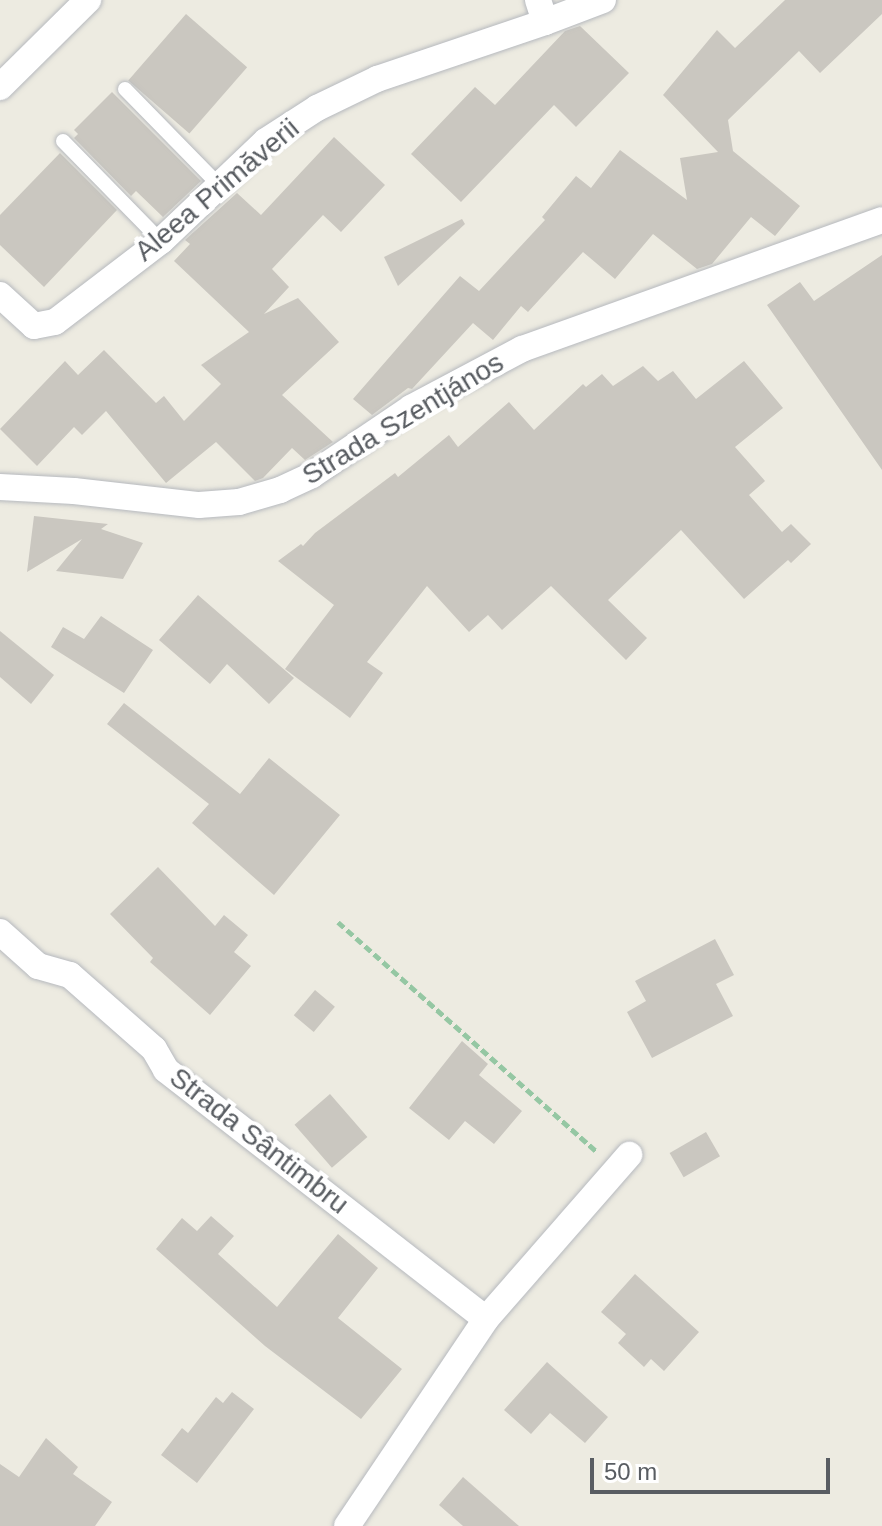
<!DOCTYPE html>
<meta charset="utf-8">
<style>
body{margin:0}
#map{position:relative;width:882px;height:1526px;overflow:hidden;background:#edebe1;font-family:Arial,sans-serif}
div>[style]{position:absolute}
.building>*{inset:0;background:#cac7c0;transform-origin:0 0}
.path>*{height:5px;margin-top:-2.5px;transform-origin:0;background:repeating-linear-gradient(90deg,#95c7a3 0 8px,transparent 0 12px)}
.roads{filter:drop-shadow(0 0 2px #b6b9be) drop-shadow(0 0 2px #b6b9be)}
.service>*{height:14px;margin:-7px;padding:0 7px;transform-origin:7px;border-radius:7px;background:#fff}
.minor>*{height:26px;margin:-13px;padding:0 13px;transform-origin:13px;border-radius:13px;background:#fff}
span{translate:-50% -50%;white-space:nowrap;text-align:center;line-height:1.15;-webkit-text-stroke:8px #fff;paint-order:stroke}
.street-label{font-size:28px;color:#595d62}
.scale{position:absolute;left:590px;top:1458px;width:240px;height:36px;box-sizing:border-box;border:4px solid #595d62;border-top:0;padding-left:10px;font-size:24px;line-height:28px;white-space:nowrap;color:#595d62;-webkit-text-stroke:6px #fff;paint-order:stroke}
</style>
<div id="map">
<div class="building">
<i style="clip-path:polygon(785px 0,882px 0,882px 14px,820px 73px,799px 51px,728px 120px,733px 151px,800px 206px,775px 236px,751px 217px,712px 264px,697px 269px,653px 234px,615px 279px,583px 252px,528px 312px,521px 306px,493px 340px,473px 323px,412px 389px,408px 388px,372px 415px,353px 399px,460px 276px,479px 291px,545px 220px,542px 217px,576px 176px,591px 188px,620px 150px,687px 200px,680px 158px,718px 152px,663px 95px,717px 30px,735px 48px)"></i>
<i style="left:186px;top:14px;width:81px;height:88px;rotate:41deg"></i>
<i style="clip-path:polygon(580px 26px,629px 73px,576px 127px,554px 105px,461px 202px,411px 154px,475px 87px,495px 105px,565px 31px)"></i>
<i style="clip-path:polygon(112px 92px,201px 181px,163px 217px,136px 191px,131px 196px,74px 138px,78px 134px,74px 130px)"></i>
<i style="clip-path:polygon(334px 137px,385px 185px,341px 232px,323px 215px,272px 269px,289px 287px,264px 314px,298px 298px,339px 342px,282px 395px,333px 442px,305px 460px,292px 448px,263px 478px,255px 481px,216px 442px,166px 483px,106px 411px,82px 435px,74px 427px,37px 466px,0 429px,65px 361px,78px 375px,104px 350px,156px 403px,164px 396px,184px 421px,221px 384px,201px 365px,249px 332px,174px 261px,190px 244px,185px 240px,237px 193px,261px 215px)"></i>
<i style="clip-path:polygon(60px 153px,117px 210px,44px 287px,0 245px,0 215px)"></i>
<i style="clip-path:polygon(462px 219px,465px 224px,398px 286px,384px 257px)"></i>
<i style="clip-path:polygon(882px 255px,882px 470px,767px 305px,800px 282px,814px 301px)"></i>
<i style="clip-path:polygon(744px 361px,783px 408px,735px 447px,765px 481px,749px 495px,782px 532px,791px 524px,811px 544px,791px 563px,788px 560px,744px 599px,681px 530px,608px 600px,647px 638px,626px 660px,551px 586px,502px 630px,488px 615px,469px 632px,427px 586px,367px 662px,383px 673px,350px 718px,285px 669px,334px 605px,278px 561px,301px 544px,303px 546px,315px 533px,395px 473px,398px 477px,449px 435px,458px 447px,509px 402px,534px 430px,583px 384px,586px 387px,602px 374px,613px 386px,643px 366px,658px 381px,673px 371px,696px 399px)"></i>
<i style="clip-path:polygon(34px 516px,108px 524px,101px 529px,143px 543px,123px 579px,56px 571px,82px 539px,27px 572px)"></i>
<i style="clip-path:polygon(198px 595px,294px 678px,269px 704px,227px 664px,210px 684px,159px 640px)"></i>
<i style="clip-path:polygon(101px 616px,153px 650px,124px 693px,51px 647px,63px 627px,84px 639px)"></i>
<i style="clip-path:polygon(0 631px,54px 675px,31px 704px,0 677px)"></i>
<i style="clip-path:polygon(124px 703px,240px 794px,269px 758px,340px 815px,274px 895px,192px 823px,209px 804px,107px 724px)"></i>
<i style="clip-path:polygon(158px 867px,215px 926px,224px 915px,248px 935px,234px 952px,251px 966px,210px 1015px,150px 962px,153px 958px,110px 914px)"></i>
<i style="clip-path:polygon(715px 939px,734px 975px,716px 984px,733px 1016px,652px 1058px,627px 1012px,646px 1001px,635px 981px)"></i>
<i style="left:315px;top:990px;width:26px;height:33px;rotate:40deg"></i>
<i style="clip-path:polygon(462px 1041px,488px 1064px,479px 1075px,522px 1111px,494px 1144px,465px 1121px,449px 1140px,409px 1108px)"></i>
<i style="left:330px;top:1094px;width:57px;height:47px;rotate:49deg"></i>
<i style="left:706px;top:1132px;width:28px;height:42px;rotate:60deg"></i>
<i style="clip-path:polygon(211px 1216px,234px 1236px,218px 1254px,277px 1307px,338px 1234px,378px 1268px,338px 1318px,402px 1369px,361px 1419px,265px 1346px,156px 1249px,182px 1218px,197px 1231px)"></i>
<i style="clip-path:polygon(635px 1274px,699px 1332px,664px 1371px,651px 1359px,644px 1367px,618px 1343px,626px 1334px,601px 1312px)"></i>
<i style="clip-path:polygon(547px 1362px,608px 1417px,585px 1443px,550px 1413px,531px 1434px,504px 1410px)"></i>
<i style="clip-path:polygon(232px 1392px,254px 1409px,197px 1483px,161px 1455px,182px 1428px,188px 1433px,216px 1397px,223px 1403px)"></i>
<i style="clip-path:polygon(46px 1438px,78px 1467px,73px 1474px,112px 1502px,95px 1526px,0 1526px,0 1464px,19px 1477px)"></i>
<i style="clip-path:polygon(463px 1477px,519px 1526px,463px 1526px,439px 1505px)"></i>
</div>
<div class="path">
<i style="left:338px;top:922px;width:346px;rotate:41.6deg"></i>
</div>
<div class="roads">
<div class="service">
<i style="left:125px;top:89px;width:133px;rotate:45.6deg"></i>
<i style="left:63px;top:141px;width:140px;rotate:45.6deg"></i>
</div>
<div class="minor">
<i style="left:538px;top:0;width:23px;rotate:72deg"></i>
<i style="left:545px;top:22px;width:62px;rotate:-20.8deg"></i>
<i style="left:0;top:87px;width:124px;rotate:-44.7deg"></i>
<i style="left:0;top:295px;width:46px;rotate:42.4deg"></i>
<i style="left:34px;top:326px;width:21px;rotate:-11deg"></i>
<i style="left:55px;top:322px;width:133px;rotate:-37.4deg"></i>
<i style="left:161px;top:241px;width:145px;rotate:-43.6deg"></i>
<i style="left:266px;top:141px;width:61px;rotate:-32.9deg"></i>
<i style="left:317px;top:108px;width:67px;rotate:-25.8deg"></i>
<i style="left:377px;top:79px;width:177px;rotate:-18.7deg"></i>
<i style="left:0;top:487px;width:74px;rotate:3.1deg"></i>
<i style="left:74px;top:491px;width:126px;rotate:6.4deg"></i>
<i style="left:199px;top:505px;width:40px;rotate:-4.3deg"></i>
<i style="left:239px;top:502px;width:43px;rotate:-16.3deg"></i>
<i style="left:280px;top:490px;width:35px;rotate:-25deg"></i>
<i style="left:312px;top:475px;width:120px;rotate:-34.1deg"></i>
<i style="left:411px;top:408px;width:126px;rotate:-28deg"></i>
<i style="left:522px;top:349px;width:382px;rotate:-19.7deg"></i>
<i style="left:0;top:932px;width:51px;rotate:41.8deg"></i>
<i style="left:38px;top:966px;width:33px;rotate:16deg"></i>
<i style="left:70px;top:975px;width:112px;rotate:41.4deg"></i>
<i style="left:154px;top:1049px;width:24px;rotate:60deg"></i>
<i style="left:166px;top:1070px;width:405px;rotate:37.9deg"></i>
<i style="left:347px;top:1526px;width:249px;rotate:-56.1deg"></i>
<i style="left:486px;top:1319px;width:218px;rotate:-48.9deg"></i>
</div>
</div>
<div class="street-label">
<span style="left:217px;top:190px;rotate:-40deg">Aleea Primăverii</span>
<span style="left:403px;top:419px;rotate:-31deg">Strada Szentjános</span>
<span style="left:259px;top:1141px;rotate:38deg">Strada Sântimbru</span>
</div>
<div class="scale">50 m</div>
</div>
